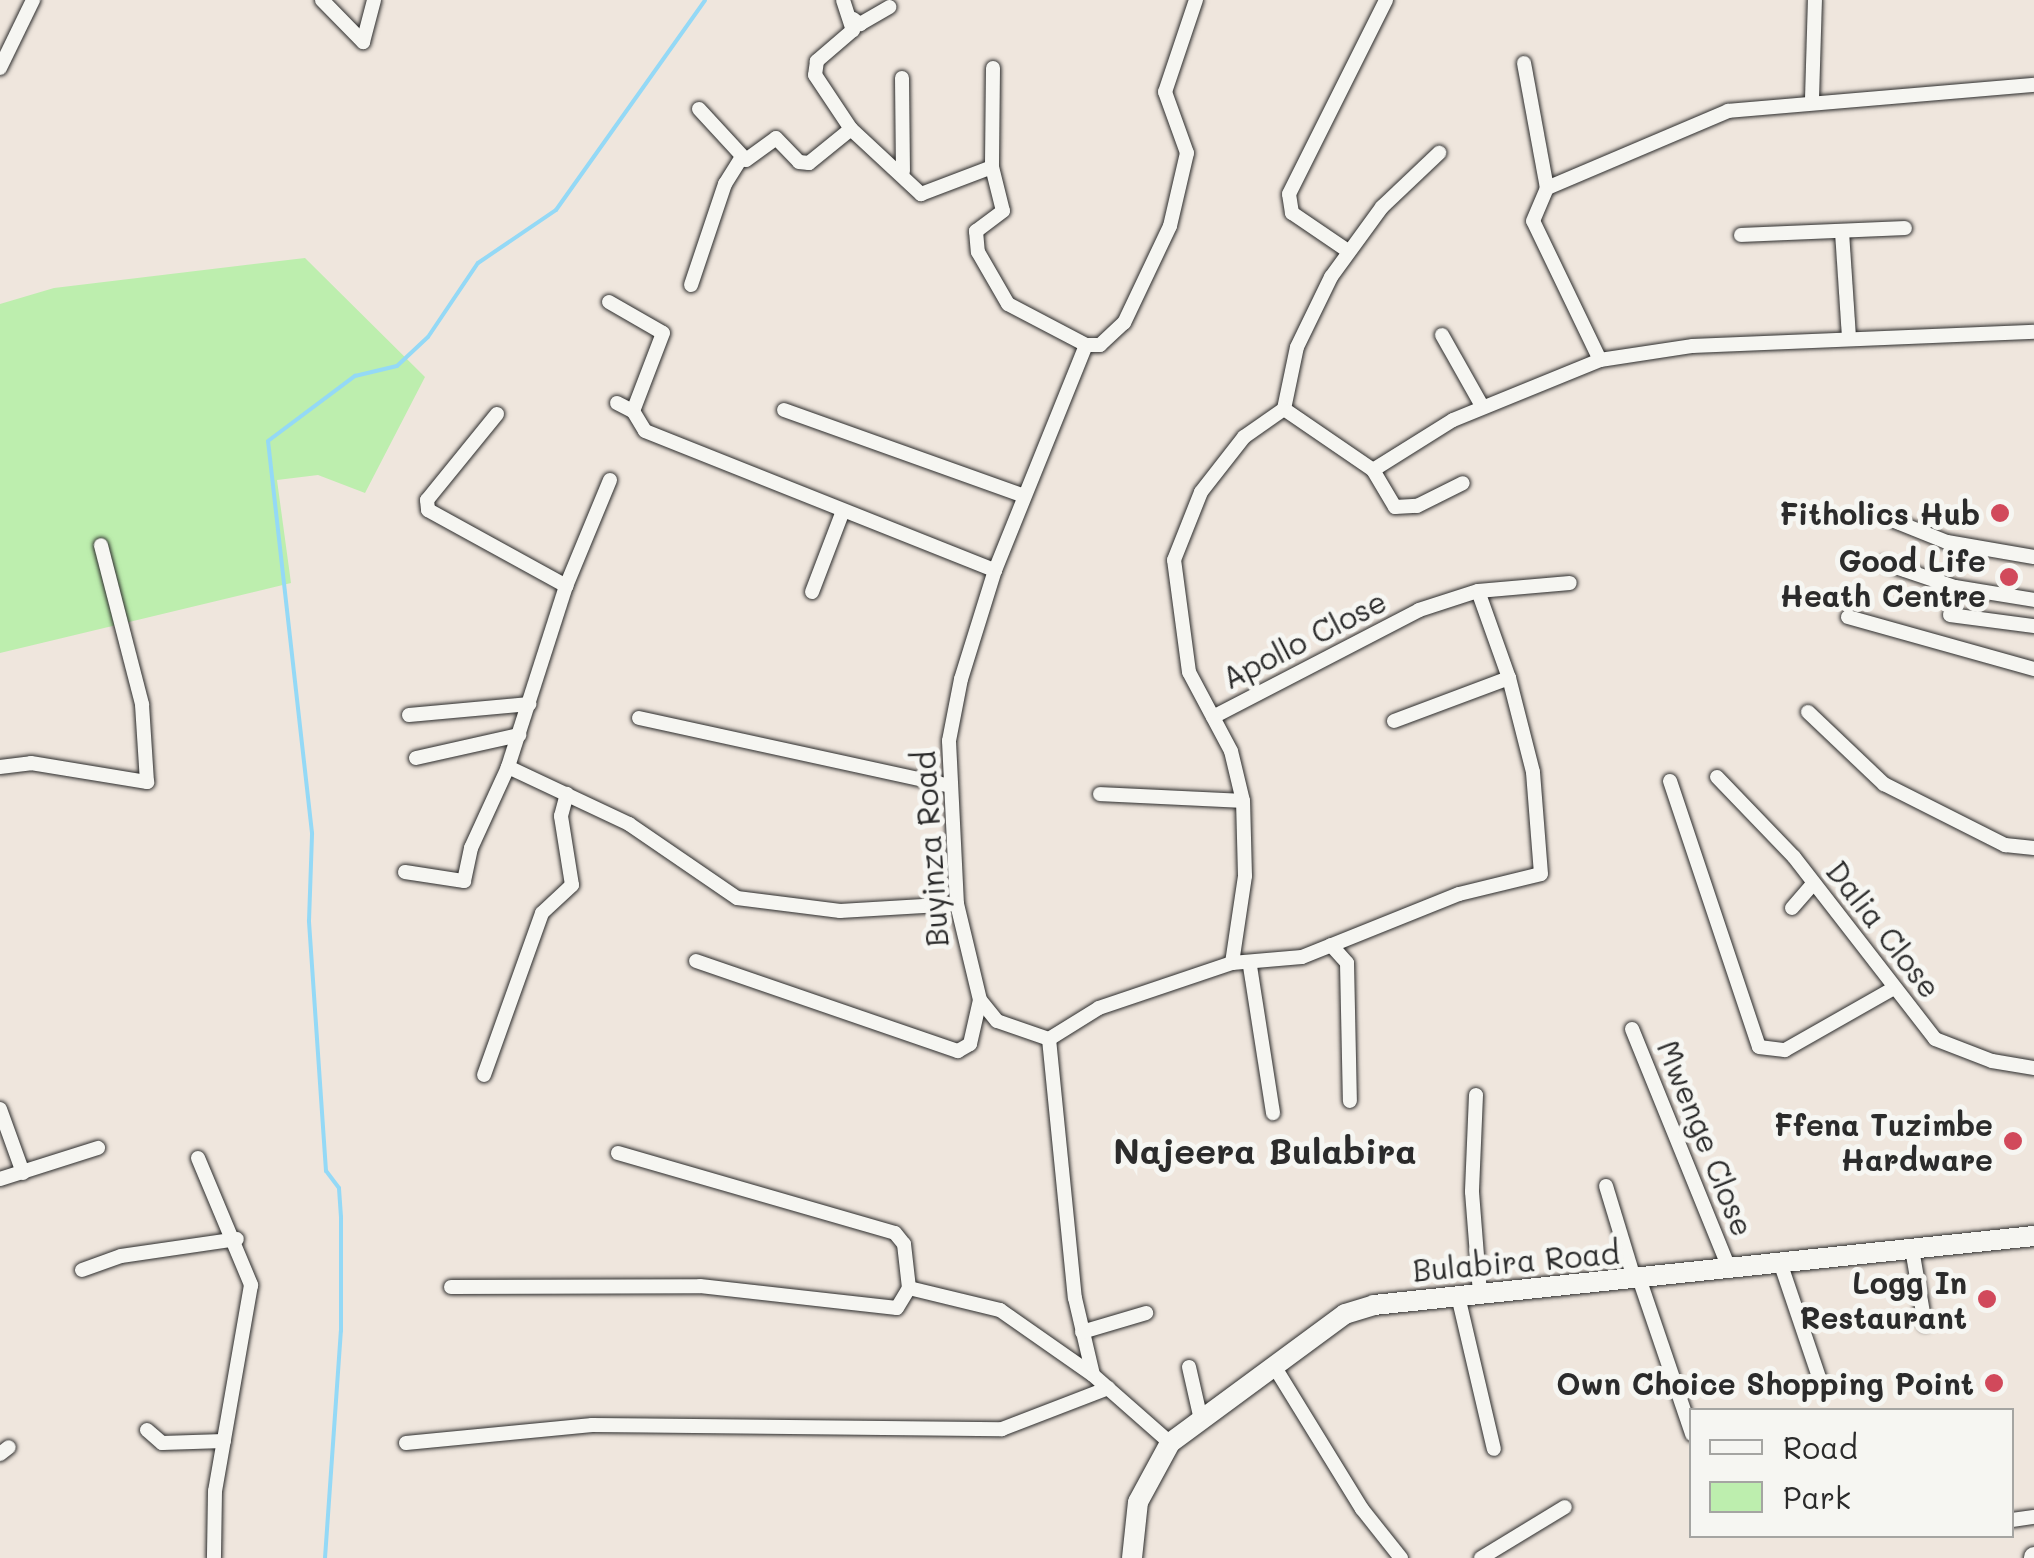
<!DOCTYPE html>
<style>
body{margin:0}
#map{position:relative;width:2034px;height:1558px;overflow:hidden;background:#efe6dd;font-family:Mali,sans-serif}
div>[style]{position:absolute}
.green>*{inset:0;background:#bdeeae}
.stream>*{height:4px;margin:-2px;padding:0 2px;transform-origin:2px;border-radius:2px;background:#94d9f6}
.roads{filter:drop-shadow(0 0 2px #2b2b2b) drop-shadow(0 0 2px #2b2b2b)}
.street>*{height:14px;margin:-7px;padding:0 7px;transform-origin:7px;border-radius:7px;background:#f6f6f2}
.secondary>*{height:20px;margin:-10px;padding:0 10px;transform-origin:10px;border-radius:10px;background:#f6f6f2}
.dots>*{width:28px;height:28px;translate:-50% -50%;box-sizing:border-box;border:5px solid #f6f6f2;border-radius:50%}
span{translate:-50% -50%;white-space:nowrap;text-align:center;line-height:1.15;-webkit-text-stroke:10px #f6f6f2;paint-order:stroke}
.poi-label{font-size:30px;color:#2b2b2b;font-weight:700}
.right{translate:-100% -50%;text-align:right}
.street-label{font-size:30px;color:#2b2b2b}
.quarter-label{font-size:35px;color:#2b2b2b;font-weight:700}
.legend{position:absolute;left:1689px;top:1408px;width:325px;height:130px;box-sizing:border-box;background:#f6f6f2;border:2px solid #a5a5a2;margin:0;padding:12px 18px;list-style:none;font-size:30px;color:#2b2b2b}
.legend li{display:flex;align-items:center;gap:20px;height:50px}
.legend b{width:50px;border:2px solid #a5a5a2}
</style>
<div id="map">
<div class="green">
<i style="clip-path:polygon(305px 258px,425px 377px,365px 493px,318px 475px,277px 480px,291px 583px,0 653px,0 304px,54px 288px)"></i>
</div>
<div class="stream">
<i style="left:325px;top:1558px;width:228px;rotate:-86deg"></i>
<i style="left:341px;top:1331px;width:114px;rotate:-90deg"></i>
<i style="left:341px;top:1217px;width:29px;rotate:-94deg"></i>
<i style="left:339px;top:1188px;width:21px;rotate:-127deg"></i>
<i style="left:326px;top:1171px;width:251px;rotate:-93.9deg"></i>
<i style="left:309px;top:921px;width:88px;rotate:-88deg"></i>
<i style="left:312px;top:833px;width:394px;rotate:-96.4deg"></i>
<i style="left:268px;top:441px;width:109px;rotate:-36.8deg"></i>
<i style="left:355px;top:376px;width:43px;rotate:-13.4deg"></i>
<i style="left:397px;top:366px;width:42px;rotate:-43.1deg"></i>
<i style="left:428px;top:337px;width:89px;rotate:-56deg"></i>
<i style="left:478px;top:263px;width:94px;rotate:-34.2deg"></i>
<i style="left:556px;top:210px;width:257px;rotate:-54.6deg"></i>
</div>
<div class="roads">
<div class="street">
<i style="left:322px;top:0;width:59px;rotate:45.7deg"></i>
<i style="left:843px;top:0;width:32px;rotate:72deg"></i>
<i style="left:853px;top:30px;width:48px;rotate:139.3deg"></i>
<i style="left:817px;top:61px;width:14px;rotate:98deg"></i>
<i style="left:815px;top:75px;width:65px;rotate:56.3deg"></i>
<i style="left:851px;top:129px;width:96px;rotate:42.9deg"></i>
<i style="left:921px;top:194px;width:76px;rotate:-20.8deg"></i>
<i style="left:853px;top:19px;width:9px;rotate:36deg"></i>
<i style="left:860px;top:24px;width:34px;rotate:-30deg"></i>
<i style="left:363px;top:42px;width:43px;rotate:-75.3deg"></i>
<i style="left:1524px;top:63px;width:127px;rotate:79.6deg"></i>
<i style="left:0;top:68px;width:76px;rotate:-64.1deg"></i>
<i style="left:993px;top:68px;width:99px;rotate:90.6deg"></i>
<i style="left:992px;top:167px;width:45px;rotate:76deg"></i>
<i style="left:1003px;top:211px;width:34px;rotate:143deg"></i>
<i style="left:976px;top:231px;width:21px;rotate:85deg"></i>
<i style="left:978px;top:252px;width:60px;rotate:60deg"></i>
<i style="left:1008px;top:304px;width:88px;rotate:27.7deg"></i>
<i style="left:1086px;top:345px;width:243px;rotate:112deg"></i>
<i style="left:995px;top:570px;width:114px;rotate:107.3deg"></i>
<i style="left:961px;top:679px;width:63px;rotate:101deg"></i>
<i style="left:949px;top:741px;width:163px;rotate:87.2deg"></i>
<i style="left:957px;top:904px;width:99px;rotate:76.5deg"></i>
<i style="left:980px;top:1000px;width:27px;rotate:51deg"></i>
<i style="left:997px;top:1021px;width:55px;rotate:19.1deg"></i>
<i style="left:1049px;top:1039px;width:260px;rotate:84.3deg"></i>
<i style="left:1075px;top:1298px;width:79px;rotate:76.8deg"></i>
<i style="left:1093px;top:1375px;width:103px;rotate:41.4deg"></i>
<i style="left:902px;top:78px;width:93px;rotate:89.4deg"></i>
<i style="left:1812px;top:99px;width:99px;rotate:-88.3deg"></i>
<i style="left:699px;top:109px;width:69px;rotate:47.3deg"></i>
<i style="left:746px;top:160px;width:37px;rotate:-36deg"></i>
<i style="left:776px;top:138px;width:33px;rotate:46deg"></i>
<i style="left:799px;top:162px;width:10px;rotate:6deg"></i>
<i style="left:809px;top:163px;width:54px;rotate:-39deg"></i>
<i style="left:1842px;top:232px;width:105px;rotate:86.2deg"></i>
<i style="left:1741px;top:235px;width:164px;rotate:-2.4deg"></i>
<i style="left:1348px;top:251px;width:68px;rotate:-145.8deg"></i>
<i style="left:1292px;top:213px;width:19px;rotate:-99deg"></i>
<i style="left:1289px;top:194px;width:217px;rotate:-63.4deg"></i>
<i style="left:691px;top:285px;width:107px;rotate:-71.4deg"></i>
<i style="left:725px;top:184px;width:31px;rotate:-58deg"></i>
<i style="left:609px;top:302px;width:62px;rotate:29.9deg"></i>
<i style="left:663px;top:333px;width:84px;rotate:111deg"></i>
<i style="left:633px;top:411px;width:23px;rotate:59deg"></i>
<i style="left:645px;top:431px;width:377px;rotate:21.7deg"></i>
<i style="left:1442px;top:335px;width:81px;rotate:60.6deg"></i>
<i style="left:1086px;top:345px;width:14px"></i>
<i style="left:1100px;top:345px;width:33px;rotate:-43deg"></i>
<i style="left:1124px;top:323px;width:107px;rotate:-64.6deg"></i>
<i style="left:1170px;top:226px;width:75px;rotate:-76.9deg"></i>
<i style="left:1187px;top:153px;width:65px;rotate:-109.8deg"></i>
<i style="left:1165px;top:92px;width:97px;rotate:-71.4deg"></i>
<i style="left:1600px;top:360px;width:154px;rotate:-115.7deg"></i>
<i style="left:1533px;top:221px;width:36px;rotate:-67deg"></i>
<i style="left:1547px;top:188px;width:197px;rotate:-23deg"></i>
<i style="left:1728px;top:111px;width:307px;rotate:-4.9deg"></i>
<i style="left:617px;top:403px;width:18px;rotate:27deg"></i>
<i style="left:1284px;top:409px;width:63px;rotate:-78.2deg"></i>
<i style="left:1297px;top:347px;width:78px;rotate:-64.1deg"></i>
<i style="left:1331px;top:277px;width:87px;rotate:-53.9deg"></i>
<i style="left:1382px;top:207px;width:79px;rotate:-43.5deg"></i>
<i style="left:1284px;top:409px;width:108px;rotate:34.4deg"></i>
<i style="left:1373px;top:470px;width:43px;rotate:59.3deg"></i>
<i style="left:1395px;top:507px;width:22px;rotate:-3deg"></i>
<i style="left:1417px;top:506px;width:51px;rotate:-26.6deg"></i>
<i style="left:784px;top:410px;width:255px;rotate:19.7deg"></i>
<i style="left:497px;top:414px;width:111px;rotate:129.1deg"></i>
<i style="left:427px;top:500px;width:10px;rotate:84deg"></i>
<i style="left:428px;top:510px;width:158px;rotate:28.8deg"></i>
<i style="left:1373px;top:470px;width:94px;rotate:-32deg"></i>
<i style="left:1453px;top:420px;width:159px;rotate:-22.2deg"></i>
<i style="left:1600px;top:360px;width:94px;rotate:-8.6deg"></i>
<i style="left:1693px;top:346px;width:341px;rotate:-2.4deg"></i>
<i style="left:610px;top:480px;width:115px;rotate:112.5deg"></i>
<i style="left:566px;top:586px;width:190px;rotate:107.8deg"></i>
<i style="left:508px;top:767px;width:134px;rotate:25.2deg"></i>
<i style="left:629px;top:824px;width:131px;rotate:34.4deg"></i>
<i style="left:737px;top:898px;width:104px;rotate:7.2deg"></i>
<i style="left:840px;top:911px;width:117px;rotate:-3.4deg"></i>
<i style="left:1892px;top:520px;width:59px;rotate:21.8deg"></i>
<i style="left:1947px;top:542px;width:88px;rotate:9.8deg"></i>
<i style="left:1884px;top:563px;width:75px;rotate:18.7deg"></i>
<i style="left:1955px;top:587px;width:80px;rotate:9.3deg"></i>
<i style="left:812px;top:592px;width:87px;rotate:-69.1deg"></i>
<i style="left:1950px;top:615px;width:85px;rotate:7.5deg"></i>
<i style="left:1848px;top:617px;width:193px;rotate:15.6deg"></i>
<i style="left:1808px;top:712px;width:105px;rotate:43.5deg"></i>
<i style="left:1884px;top:784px;width:136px;rotate:26.8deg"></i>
<i style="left:2005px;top:845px;width:29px;rotate:6deg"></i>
<i style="left:409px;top:715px;width:121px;rotate:-5.2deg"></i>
<i style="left:1213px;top:717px;width:232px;rotate:-27.4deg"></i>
<i style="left:1419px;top:610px;width:62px;rotate:-17.9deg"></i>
<i style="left:1478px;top:591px;width:92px;rotate:-5deg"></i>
<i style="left:639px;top:718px;width:318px;rotate:12.3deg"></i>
<i style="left:1394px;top:721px;width:123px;rotate:-20.5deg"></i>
<i style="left:1509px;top:678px;width:92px;rotate:-109.6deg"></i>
<i style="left:416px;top:758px;width:106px;rotate:-12.6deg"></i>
<i style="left:0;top:767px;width:31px;rotate:-7deg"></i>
<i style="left:31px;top:763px;width:118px;rotate:9.3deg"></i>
<i style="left:147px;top:782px;width:78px;rotate:-93.7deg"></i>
<i style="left:142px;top:704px;width:164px;rotate:-104.5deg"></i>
<i style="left:1717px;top:777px;width:111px;rotate:46.1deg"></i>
<i style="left:1794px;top:857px;width:230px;rotate:52.2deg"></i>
<i style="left:1935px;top:1039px;width:61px;rotate:21.1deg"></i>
<i style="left:1992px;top:1061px;width:43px;rotate:9.5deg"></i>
<i style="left:1670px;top:781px;width:280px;rotate:71.5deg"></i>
<i style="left:1759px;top:1047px;width:26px;rotate:7deg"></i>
<i style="left:1785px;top:1050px;width:125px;rotate:-29.6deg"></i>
<i style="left:1100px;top:794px;width:143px;rotate:2.8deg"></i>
<i style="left:405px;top:872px;width:60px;rotate:8.7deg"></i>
<i style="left:464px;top:881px;width:34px;rotate:-78deg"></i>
<i style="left:471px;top:848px;width:89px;rotate:-65.4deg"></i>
<i style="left:1792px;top:908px;width:33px;rotate:-49deg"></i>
<i style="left:1331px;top:945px;width:24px;rotate:48deg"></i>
<i style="left:1347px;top:963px;width:138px;rotate:88.8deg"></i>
<i style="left:696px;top:961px;width:277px;rotate:19deg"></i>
<i style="left:958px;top:1051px;width:14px;rotate:-30deg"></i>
<i style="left:970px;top:1044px;width:45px;rotate:-77.2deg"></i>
<i style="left:1232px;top:963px;width:70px;rotate:-4.9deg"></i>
<i style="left:1302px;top:957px;width:169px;rotate:-21.9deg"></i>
<i style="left:1459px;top:894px;width:84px;rotate:-13.7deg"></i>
<i style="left:1541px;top:874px;width:102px;rotate:-94.5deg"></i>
<i style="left:1533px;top:772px;width:97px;rotate:-104.3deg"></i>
<i style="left:1250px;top:966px;width:149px;rotate:81.1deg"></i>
<i style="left:1632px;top:1029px;width:258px;rotate:67.9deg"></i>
<i style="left:1049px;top:1039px;width:59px;rotate:-31.8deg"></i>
<i style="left:1099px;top:1008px;width:140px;rotate:-18.7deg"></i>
<i style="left:1232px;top:963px;width:88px;rotate:-81.5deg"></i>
<i style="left:1245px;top:876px;width:75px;rotate:-91.5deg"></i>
<i style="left:1243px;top:801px;width:51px;rotate:-103.5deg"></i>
<i style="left:1231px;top:751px;width:89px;rotate:-118deg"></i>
<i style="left:1189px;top:672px;width:113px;rotate:-97.6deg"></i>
<i style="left:1174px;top:560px;width:73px;rotate:-68.3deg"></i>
<i style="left:1201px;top:492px;width:70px;rotate:-52deg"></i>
<i style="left:1244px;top:437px;width:49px;rotate:-35deg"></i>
<i style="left:484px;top:1075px;width:172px;rotate:-70.3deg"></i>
<i style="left:542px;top:913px;width:41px;rotate:-43deg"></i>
<i style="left:572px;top:885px;width:70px;rotate:-99.1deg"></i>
<i style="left:561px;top:816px;width:23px;rotate:-75deg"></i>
<i style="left:1476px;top:1095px;width:97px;rotate:92.4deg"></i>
<i style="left:1472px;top:1192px;width:102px;rotate:85.5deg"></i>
<i style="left:0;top:1109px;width:68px;rotate:70.2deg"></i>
<i style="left:618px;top:1153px;width:288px;rotate:16.1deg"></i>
<i style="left:895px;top:1233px;width:14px;rotate:51deg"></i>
<i style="left:904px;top:1244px;width:44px;rotate:83.5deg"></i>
<i style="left:909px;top:1288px;width:94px;rotate:13.6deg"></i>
<i style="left:1000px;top:1310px;width:113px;rotate:35deg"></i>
<i style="left:198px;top:1158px;width:138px;rotate:67.3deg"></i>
<i style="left:251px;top:1285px;width:209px;rotate:99.9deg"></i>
<i style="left:215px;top:1491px;width:67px;rotate:90.9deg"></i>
<i style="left:0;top:1179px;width:103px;rotate:-17.6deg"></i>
<i style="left:1606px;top:1186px;width:96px;rotate:73.1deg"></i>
<i style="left:1912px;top:1249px;width:76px;rotate:80.2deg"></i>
<i style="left:1780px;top:1262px;width:128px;rotate:71.3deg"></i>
<i style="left:82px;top:1270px;width:41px;rotate:-19.7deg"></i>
<i style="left:121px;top:1256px;width:117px;rotate:-8.3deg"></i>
<i style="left:1640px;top:1281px;width:162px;rotate:71.2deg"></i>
<i style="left:451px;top:1287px;width:249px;rotate:-0.2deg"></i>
<i style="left:700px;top:1286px;width:198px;rotate:6.4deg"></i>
<i style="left:897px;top:1308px;width:23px;rotate:-59deg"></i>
<i style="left:1458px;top:1296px;width:157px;rotate:76.8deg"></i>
<i style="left:1082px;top:1332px;width:67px;rotate:-16.5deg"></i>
<i style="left:1274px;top:1366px;width:168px;rotate:58.4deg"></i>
<i style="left:1362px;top:1509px;width:63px;rotate:51.5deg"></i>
<i style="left:1189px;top:1367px;width:54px;rotate:77.2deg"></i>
<i style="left:147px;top:1430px;width:20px;rotate:41deg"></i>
<i style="left:162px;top:1443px;width:62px;rotate:-1.8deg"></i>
<i style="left:406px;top:1443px;width:187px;rotate:-5.5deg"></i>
<i style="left:592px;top:1425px;width:410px;rotate:0.6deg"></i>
<i style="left:1002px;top:1429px;width:114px;rotate:-21.1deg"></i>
<i style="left:0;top:1454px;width:11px;rotate:-38deg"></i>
<i style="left:2012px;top:1520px;width:22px;rotate:-8deg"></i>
<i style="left:1481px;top:1558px;width:98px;rotate:-31.3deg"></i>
</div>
<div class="secondary">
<i style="left:1132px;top:1558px;width:56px;rotate:-83.9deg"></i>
<i style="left:1138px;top:1502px;width:67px;rotate:-61.5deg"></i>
<i style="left:1170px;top:1443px;width:217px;rotate:-36.4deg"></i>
<i style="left:1345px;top:1314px;width:30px;rotate:-17deg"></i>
<i style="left:1374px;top:1305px;width:664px;rotate:-5.97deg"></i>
<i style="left:2034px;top:1558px;width:1px;rotate:-90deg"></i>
</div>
</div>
<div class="dots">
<i style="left:2000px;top:513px;background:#d1495b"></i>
<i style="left:2009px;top:577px;background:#d1495b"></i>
<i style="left:2013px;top:1141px;background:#d1495b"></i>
<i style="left:1987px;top:1299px;background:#d1495b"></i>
<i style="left:1994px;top:1383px;background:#d1495b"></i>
</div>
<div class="poi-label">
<span class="right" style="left:1980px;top:513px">Fitholics Hub</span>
<span class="right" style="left:1986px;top:577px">Good Life<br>Heath Centre</span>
<span class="right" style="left:1993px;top:1141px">Ffena Tuzimbe<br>Hardware</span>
<span class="right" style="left:1967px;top:1299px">Logg In<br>Restaurant</span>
<span class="right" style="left:1974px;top:1383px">Own Choice Shopping Point</span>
</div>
<div class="street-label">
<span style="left:1304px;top:639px;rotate:-27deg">Apollo Close</span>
<span style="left:930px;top:849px;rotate:-94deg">Buyinza Road</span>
<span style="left:1884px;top:929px;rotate:52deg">Dalia Close</span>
<span style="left:1706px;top:1138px;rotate:68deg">Mwenge Close</span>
<span style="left:1516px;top:1261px;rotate:-5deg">Bulabira Road</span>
</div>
<div class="quarter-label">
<span style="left:1265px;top:1150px">Najeera Bulabira</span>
</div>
<ul class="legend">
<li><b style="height:12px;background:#f6f6f2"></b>Road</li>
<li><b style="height:28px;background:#bdeeae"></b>Park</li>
</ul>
</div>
